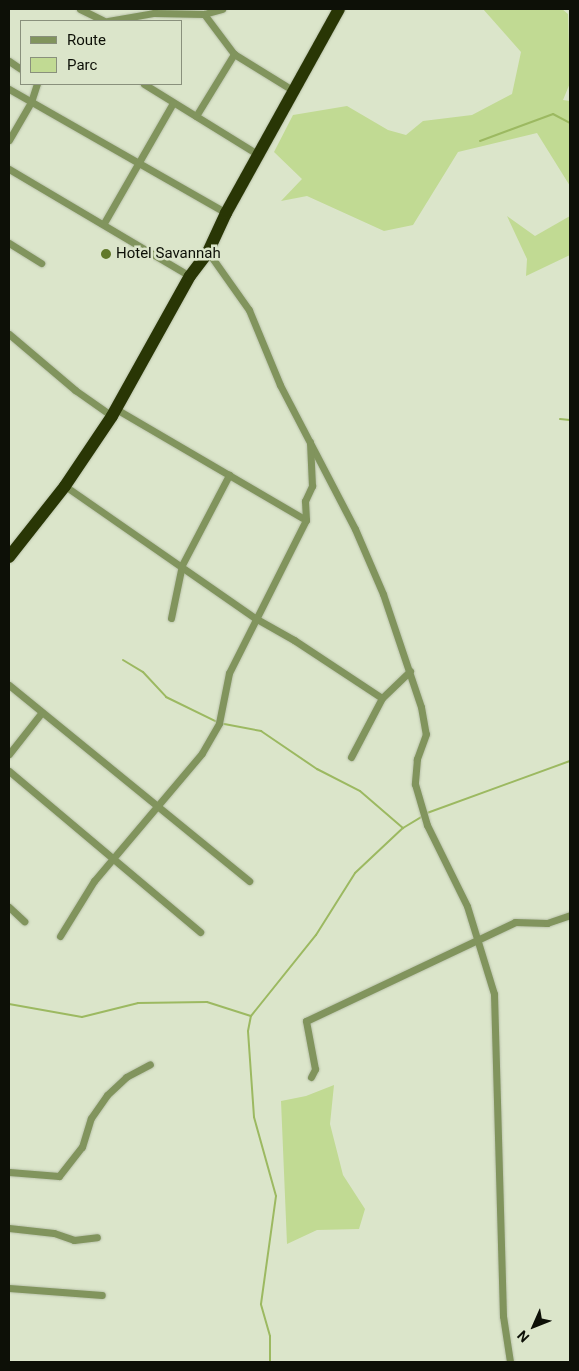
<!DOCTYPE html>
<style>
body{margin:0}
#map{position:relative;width:579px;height:1371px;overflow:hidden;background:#dbe5ca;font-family:Roboto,sans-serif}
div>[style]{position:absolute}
.green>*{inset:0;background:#c1da93}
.stream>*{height:2px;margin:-1px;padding:0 1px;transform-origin:1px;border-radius:1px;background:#9cb961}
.roads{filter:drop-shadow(0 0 1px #bac3ab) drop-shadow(0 0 1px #bac3ab)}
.street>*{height:7px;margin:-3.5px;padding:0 3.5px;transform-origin:3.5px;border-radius:3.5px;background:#81945d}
.highway>*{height:12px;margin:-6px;padding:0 6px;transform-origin:6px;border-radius:6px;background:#293605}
.dots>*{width:14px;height:14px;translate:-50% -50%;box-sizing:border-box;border:2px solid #dbe5ca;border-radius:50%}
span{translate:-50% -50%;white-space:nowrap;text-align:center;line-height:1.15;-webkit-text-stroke:5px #dbe5ca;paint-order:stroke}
.poi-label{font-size:15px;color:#0d1007}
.left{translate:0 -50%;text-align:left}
.frame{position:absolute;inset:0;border:10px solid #0d1007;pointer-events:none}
.legend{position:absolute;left:20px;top:20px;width:162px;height:65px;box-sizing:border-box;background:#dbe5ca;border:1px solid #89907c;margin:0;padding:6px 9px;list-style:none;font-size:15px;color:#0d1007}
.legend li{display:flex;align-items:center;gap:10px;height:25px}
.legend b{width:25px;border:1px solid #89907c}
.north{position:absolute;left:509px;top:1301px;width:50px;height:50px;-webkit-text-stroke:4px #dbe5ca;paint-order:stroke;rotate:226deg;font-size:14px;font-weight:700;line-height:20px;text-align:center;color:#0d1007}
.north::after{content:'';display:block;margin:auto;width:18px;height:22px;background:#0d1007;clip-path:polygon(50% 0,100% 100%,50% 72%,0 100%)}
</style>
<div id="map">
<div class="green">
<i style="clip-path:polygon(483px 9px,562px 9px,568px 14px,570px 83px,563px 100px,570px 101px,570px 186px,537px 133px,458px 152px,413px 225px,384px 231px,307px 196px,281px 201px,302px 179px,274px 152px,293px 115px,347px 106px,388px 130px,406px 135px,423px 121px,472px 115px,512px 94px,521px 52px)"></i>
<i style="clip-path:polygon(507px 216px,535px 236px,570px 216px,570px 255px,526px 276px,527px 259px)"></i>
<i style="clip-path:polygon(334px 1085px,330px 1124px,343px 1175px,365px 1209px,359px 1229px,317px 1230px,287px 1244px,281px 1101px,306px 1096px)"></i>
</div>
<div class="stream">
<i style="left:480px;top:141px;width:78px;rotate:-20.3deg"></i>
<i style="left:553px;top:114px;width:19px;rotate:28deg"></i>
<i style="left:560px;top:419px;width:10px;rotate:6deg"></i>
<i style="left:123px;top:660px;width:23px;rotate:31deg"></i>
<i style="left:143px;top:672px;width:34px;rotate:47deg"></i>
<i style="left:166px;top:697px;width:59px;rotate:26.1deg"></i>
<i style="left:219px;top:723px;width:43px;rotate:10.8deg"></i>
<i style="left:261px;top:731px;width:68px;rotate:34.2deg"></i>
<i style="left:317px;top:769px;width:48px;rotate:27.1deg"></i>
<i style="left:360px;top:791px;width:57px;rotate:40.7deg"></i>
<i style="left:427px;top:813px;width:152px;rotate:-20deg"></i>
<i style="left:9px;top:1004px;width:74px;rotate:10.1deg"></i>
<i style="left:82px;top:1017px;width:58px;rotate:-14deg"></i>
<i style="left:138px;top:1003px;width:69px;rotate:-0.8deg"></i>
<i style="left:207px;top:1002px;width:46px;rotate:17.7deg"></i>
<i style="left:270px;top:1362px;width:26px;rotate:-90deg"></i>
<i style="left:270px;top:1336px;width:33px;rotate:-106deg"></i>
<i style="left:261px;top:1304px;width:109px;rotate:-82.1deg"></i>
<i style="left:276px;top:1196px;width:82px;rotate:-105.6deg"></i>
<i style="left:254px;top:1117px;width:86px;rotate:-94deg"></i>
<i style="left:248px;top:1031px;width:15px;rotate:-79deg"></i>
<i style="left:251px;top:1016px;width:104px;rotate:-51.3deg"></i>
<i style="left:316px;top:935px;width:73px;rotate:-57.8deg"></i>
<i style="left:355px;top:873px;width:66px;rotate:-43.2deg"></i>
<i style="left:403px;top:828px;width:23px;rotate:-31deg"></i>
</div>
<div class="roads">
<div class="street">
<i style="left:80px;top:9px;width:28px;rotate:26deg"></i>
<i style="left:204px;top:14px;width:50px;rotate:53.1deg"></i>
<i style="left:234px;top:54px;width:70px;rotate:31.7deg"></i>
<i style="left:108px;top:21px;width:47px;rotate:-9.9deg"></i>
<i style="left:154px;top:13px;width:50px;rotate:1.1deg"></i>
<i style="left:204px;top:14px;width:19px;rotate:-16deg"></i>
<i style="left:9px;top:61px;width:14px;rotate:34deg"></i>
<i style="left:144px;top:84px;width:135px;rotate:31.7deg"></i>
<i style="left:9px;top:89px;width:250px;rotate:29.7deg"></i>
<i style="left:196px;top:116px;width:73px;rotate:-58.5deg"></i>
<i style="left:9px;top:140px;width:44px;rotate:-59.9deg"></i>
<i style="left:31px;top:102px;width:19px;rotate:-72deg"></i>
<i style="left:9px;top:169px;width:210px;rotate:30.6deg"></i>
<i style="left:104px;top:223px;width:138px;rotate:-60.1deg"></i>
<i style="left:9px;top:243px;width:38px;rotate:32deg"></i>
<i style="left:208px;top:252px;width:71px;rotate:54.7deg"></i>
<i style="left:249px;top:310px;width:81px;rotate:67.5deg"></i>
<i style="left:280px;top:385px;width:162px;rotate:62.5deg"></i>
<i style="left:355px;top:529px;width:71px;rotate:66.7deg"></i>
<i style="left:383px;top:594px;width:119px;rotate:71.4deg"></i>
<i style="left:421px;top:707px;width:27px;rotate:80deg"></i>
<i style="left:426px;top:734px;width:27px;rotate:110deg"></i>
<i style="left:417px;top:759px;width:25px;rotate:95deg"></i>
<i style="left:415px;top:784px;width:43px;rotate:73.7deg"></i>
<i style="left:427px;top:825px;width:90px;rotate:63.7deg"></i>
<i style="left:467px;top:906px;width:92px;rotate:72.9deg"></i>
<i style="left:494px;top:994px;width:322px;rotate:88.4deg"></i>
<i style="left:503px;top:1316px;width:47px;rotate:81.3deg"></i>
<i style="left:9px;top:334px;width:87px;rotate:40.3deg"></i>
<i style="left:75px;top:390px;width:45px;rotate:35.1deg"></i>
<i style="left:116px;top:409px;width:220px;rotate:30.3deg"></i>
<i style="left:65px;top:486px;width:231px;rotate:34.8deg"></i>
<i style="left:255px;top:618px;width:45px;rotate:29.4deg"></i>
<i style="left:294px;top:640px;width:105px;rotate:33.4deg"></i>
<i style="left:171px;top:618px;width:54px;rotate:-78.3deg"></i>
<i style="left:182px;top:565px;width:102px;rotate:-62.4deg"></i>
<i style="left:9px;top:685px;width:310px;rotate:39.2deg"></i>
<i style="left:9px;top:754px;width:53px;rotate:-51.8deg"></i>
<i style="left:351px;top:757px;width:67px;rotate:-62.3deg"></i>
<i style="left:382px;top:698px;width:39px;rotate:-44deg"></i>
<i style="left:9px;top:771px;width:250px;rotate:40.1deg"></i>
<i style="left:9px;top:907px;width:21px;rotate:43deg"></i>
<i style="left:60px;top:936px;width:65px;rotate:-58.3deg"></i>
<i style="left:94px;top:881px;width:167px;rotate:-49.8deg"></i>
<i style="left:202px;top:753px;width:34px;rotate:-60deg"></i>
<i style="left:219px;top:723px;width:51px;rotate:-78.7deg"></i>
<i style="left:229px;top:673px;width:171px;rotate:-63.3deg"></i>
<i style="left:306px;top:520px;width:19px;rotate:-93deg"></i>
<i style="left:305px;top:501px;width:17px;rotate:-65deg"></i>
<i style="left:312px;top:486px;width:44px;rotate:-92.6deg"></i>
<i style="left:311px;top:1077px;width:9px;rotate:-63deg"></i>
<i style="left:315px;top:1069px;width:49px;rotate:-100.6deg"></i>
<i style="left:306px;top:1021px;width:231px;rotate:-25.3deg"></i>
<i style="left:515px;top:922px;width:32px;rotate:2deg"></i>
<i style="left:547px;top:923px;width:24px;rotate:-19deg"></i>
<i style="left:9px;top:1172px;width:50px;rotate:4.6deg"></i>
<i style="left:59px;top:1176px;width:37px;rotate:-52deg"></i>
<i style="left:82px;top:1147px;width:30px;rotate:-73deg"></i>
<i style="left:91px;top:1118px;width:28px;rotate:-55deg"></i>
<i style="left:107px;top:1095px;width:26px;rotate:-43deg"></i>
<i style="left:126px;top:1077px;width:27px;rotate:-28deg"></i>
<i style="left:9px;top:1228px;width:45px;rotate:6.3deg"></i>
<i style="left:54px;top:1233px;width:21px;rotate:19deg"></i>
<i style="left:74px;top:1240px;width:23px;rotate:-7deg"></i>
<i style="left:9px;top:1288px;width:93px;rotate:4.3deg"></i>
</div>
<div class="highway">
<i style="left:9px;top:557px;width:90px;rotate:-51.7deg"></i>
<i style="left:65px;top:486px;width:84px;rotate:-56.1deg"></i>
<i style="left:112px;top:416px;width:160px;rotate:-60.9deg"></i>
<i style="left:190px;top:276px;width:30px;rotate:-53deg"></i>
<i style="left:208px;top:252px;width:43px;rotate:-65.2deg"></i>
<i style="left:226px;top:213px;width:233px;rotate:-61deg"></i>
</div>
</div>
<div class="dots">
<i style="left:106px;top:254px;background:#61782a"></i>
</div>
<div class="poi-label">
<span class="left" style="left:116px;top:254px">Hotel Savannah</span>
</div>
<div class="frame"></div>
<ul class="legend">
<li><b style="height:6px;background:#81945d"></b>Route</li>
<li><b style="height:14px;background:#c1da93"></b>Parc</li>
</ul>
<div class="north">N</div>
</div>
